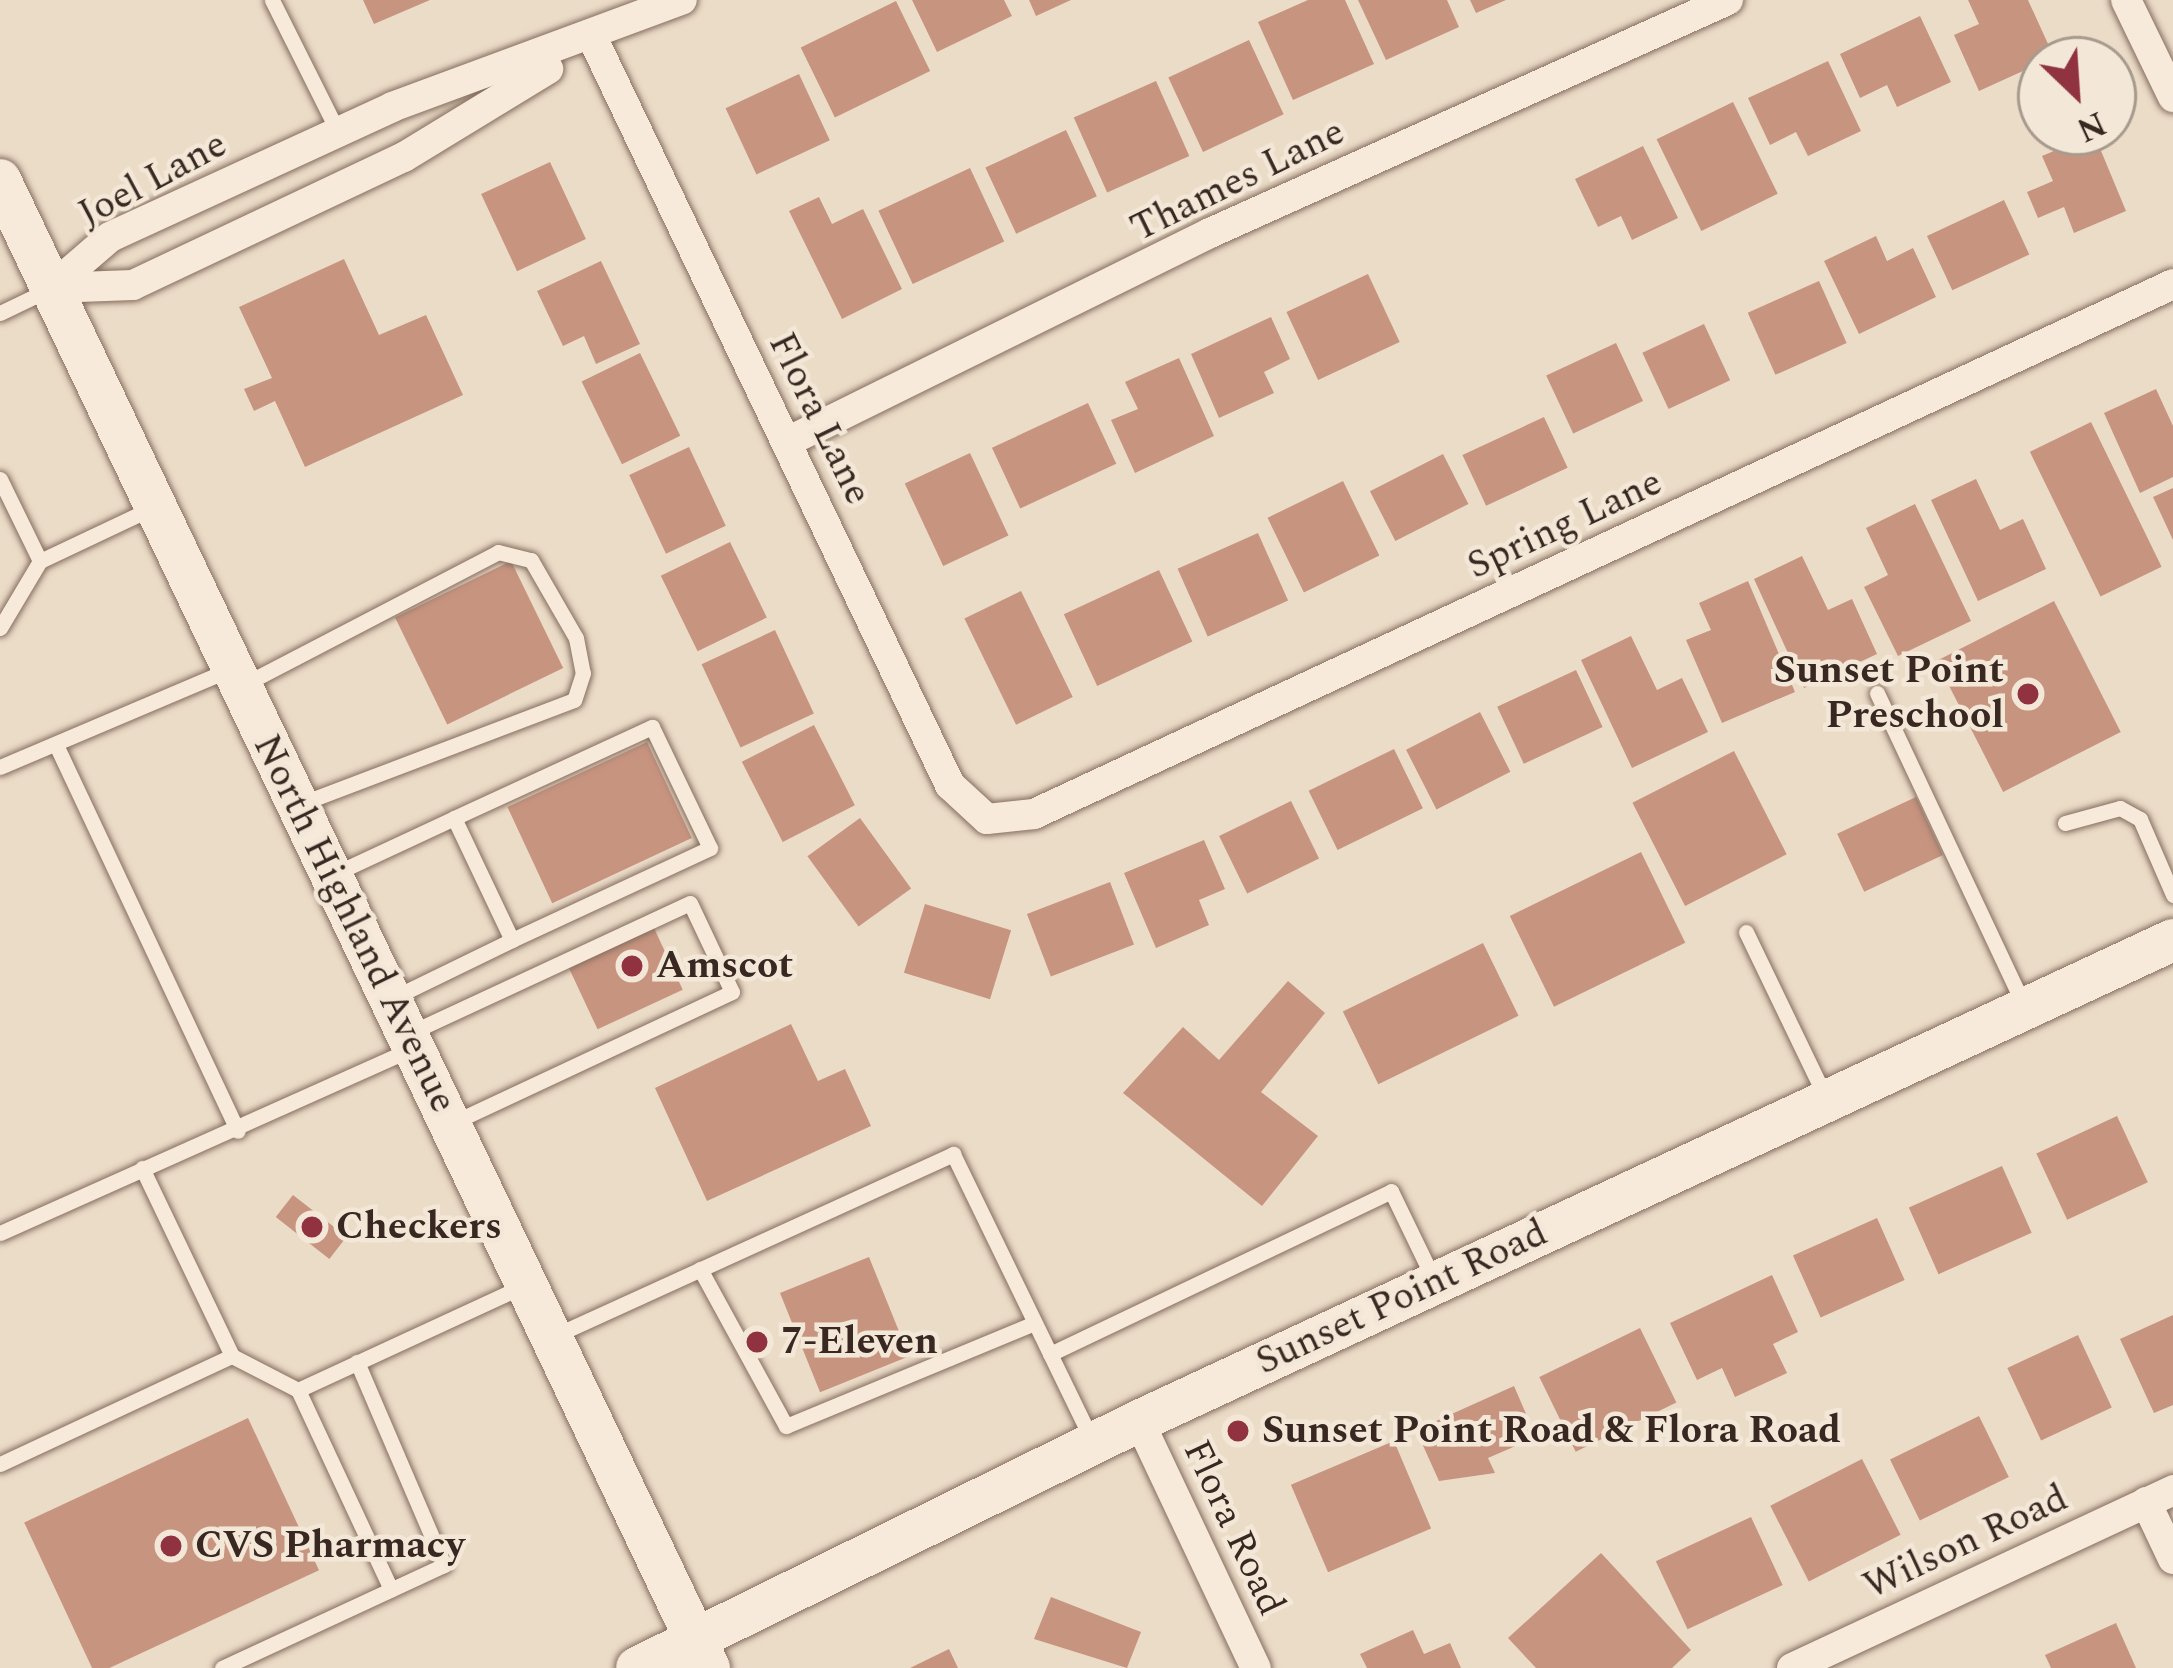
<!DOCTYPE html>
<style>
body{margin:0}
#map{position:relative;width:2173px;height:1668px;overflow:hidden;background:#ebdcc8;font-family:Spectral,serif}
div>[style]{position:absolute}
.building>*{inset:0;background:#c79480;transform-origin:0 0}
.roads{filter:drop-shadow(0 0 3px #866e5e) drop-shadow(0 0 3px #866e5e)}
.lane>*{height:15px;margin:-7.5px;padding:0 7.5px;transform-origin:7.5px;border-radius:7.5px;background:#f7eadb}
.street>*{height:30px;margin:-15px;padding:0 15px;transform-origin:15px;border-radius:15px;background:#f7eadb}
.secondary>*{height:42px;margin:-21px;padding:0 21px;transform-origin:21px;border-radius:21px;background:#f7eadb}
.dots>*{width:33px;height:33px;translate:-50% -50%;box-sizing:border-box;border:6px solid #f3e7d7;border-radius:50%}
span{translate:-50% -50%;white-space:nowrap;text-align:center;line-height:1.15;-webkit-text-stroke:9px #f3e7d7;paint-order:stroke}
.street-label{font-size:39px;color:#382821}
.poi-label{font-size:39px;color:#382821;font-weight:700}
.right{translate:-100% -50%;text-align:right}
.left{translate:0 -50%;text-align:left}
.north{position:absolute;left:2017px;top:36px;width:120px;height:120px;box-sizing:border-box;background:#f3e7d7;border:3px solid #a89b8e;border-radius:50%;rotate:155deg;font-size:33px;font-weight:700;line-height:48px;text-align:center;color:#382821}
.north::after{content:'';display:block;margin:auto;width:42px;height:54px;background:#913240;clip-path:polygon(50% 0,100% 100%,50% 72%,0 100%)}
</style>
<div id="map">
<div class="building">
<i style="clip-path:polygon(363px 0,430px 0,374px 24px)"></i>
<i style="clip-path:polygon(912px 0,1004px 0,1012px 16px,937px 52px)"></i>
<i style="clip-path:polygon(1029px 0,1071px 0,1036px 16px)"></i>
<i style="clip-path:polygon(1308px 0,1345px 0,1374px 64px,1293px 100px,1258px 22px)"></i>
<i style="clip-path:polygon(1358px 0,1447px 0,1459px 27px,1386px 60px)"></i>
<i style="clip-path:polygon(1470px 0,1506px 0,1476px 13px)"></i>
<i style="clip-path:polygon(1968px 0,2028px 0,2054px 57px,1979px 91px,1954px 35px,1979px 24px)"></i>
<i style="left:896px;top:1px;width:78px;height:106px;rotate:64deg"></i>
<i style="clip-path:polygon(1920px 16px,1951px 82px,1897px 107px,1887px 85px,1860px 98px,1840px 54px)"></i>
<i style="left:1249px;top:40px;width:82px;height:89px;rotate:65deg"></i>
<i style="clip-path:polygon(1828px 61px,1861px 131px,1808px 156px,1796px 132px,1770px 145px,1748px 98px)"></i>
<i style="left:799px;top:74px;width:73px;height:81px;rotate:65deg"></i>
<i style="left:1156px;top:81px;width:82px;height:90px;rotate:66deg"></i>
<i style="left:1733px;top:102px;width:102px;height:85px;rotate:64deg"></i>
<i style="left:1066px;top:130px;width:73px;height:89px;rotate:65deg"></i>
<i style="clip-path:polygon(2094px 134px,2126px 211px,2074px 233px,2064px 207px,2038px 218px,2027px 192px,2053px 181px,2042px 156px)"></i>
<i style="clip-path:polygon(1643px 146px,1678px 218px,1632px 240px,1621px 216px,1598px 227px,1575px 179px)"></i>
<i style="left:550px;top:162px;width:85px;height:76px;rotate:65deg"></i>
<i style="left:970px;top:168px;width:81px;height:101px;rotate:65deg"></i>
<i style="clip-path:polygon(819px 197px,832px 224px,863px 209px,902px 289px,842px 319px,789px 211px)"></i>
<i style="left:2004px;top:200px;width:60px;height:85px;rotate:65deg"></i>
<i style="clip-path:polygon(1876px 236px,1887px 261px,1913px 248px,1936px 297px,1859px 334px,1824px 261px)"></i>
<i style="clip-path:polygon(344px 259px,379px 335px,426px 315px,463px 395px,305px 467px,275px 401px,254px 411px,244px 389px,272px 378px,239px 307px)"></i>
<i style="clip-path:polygon(601px 261px,640px 344px,596px 364px,584px 336px,563px 346px,537px 291px)"></i>
<i style="left:1368px;top:274px;width:75px;height:90px;rotate:65deg"></i>
<i style="left:1819px;top:281px;width:68px;height:78px;rotate:66deg"></i>
<i style="clip-path:polygon(1271px 317px,1290px 359px,1264px 372px,1274px 393px,1219px 418px,1191px 354px)"></i>
<i style="left:1704px;top:324px;width:62px;height:68px;rotate:65deg"></i>
<i style="left:1616px;top:343px;width:64px;height:77px;rotate:65deg"></i>
<i style="left:640px;top:353px;width:92px;height:65px;rotate:64deg"></i>
<i style="clip-path:polygon(1179px 358px,1214px 436px,1135px 473px,1111px 420px,1138px 409px,1125px 382px)"></i>
<i style="clip-path:polygon(2156px 389px,2173px 426px,2173px 477px,2140px 493px,2104px 413px)"></i>
<i style="left:1088px;top:403px;width:67px;height:106px;rotate:65deg"></i>
<i style="left:1544px;top:417px;width:56px;height:90px;rotate:65deg"></i>
<i style="left:2091px;top:422px;width:161px;height:68px;rotate:64deg"></i>
<i style="left:689px;top:447px;width:87px;height:66px;rotate:65deg"></i>
<i style="left:970px;top:453px;width:91px;height:72px;rotate:65deg"></i>
<i style="left:1443px;top:454px;width:56px;height:82px;rotate:63deg"></i>
<i style="clip-path:polygon(1976px 479px,2000px 530px,2023px 519px,2046px 569px,1978px 601px,1931px 500px)"></i>
<i style="left:1343px;top:481px;width:83px;height:84px;rotate:64deg"></i>
<i style="clip-path:polygon(2173px 488px,2173px 540px,2153px 497px)"></i>
<i style="clip-path:polygon(1915px 504px,1971px 621px,1898px 656px,1864px 587px,1888px 575px,1866px 528px)"></i>
<i style="left:1258px;top:533px;width:74px;height:88px;rotate:66deg"></i>
<i style="left:730px;top:542px;width:84px;height:77px;rotate:64deg"></i>
<i style="clip-path:polygon(1802px 556px,1828px 610px,1852px 599px,1877px 654px,1804px 688px,1754px 579px)"></i>
<i style="left:511px;top:561px;width:119px;height:129px;rotate:64deg"></i>
<i style="left:1159px;top:570px;width:79px;height:105px;rotate:65deg"></i>
<i style="clip-path:polygon(1748px 581px,1795px 692px,1722px 723px,1686px 640px,1711px 630px,1699px 603px)"></i>
<i style="left:1021px;top:591px;width:118px;height:63px;rotate:64deg"></i>
<i style="left:2054px;top:601px;width:147px;height:132px;rotate:63deg"></i>
<i style="left:775px;top:630px;width:92px;height:81px;rotate:65deg"></i>
<i style="clip-path:polygon(1631px 636px,1657px 690px,1682px 678px,1708px 732px,1632px 768px,1581px 660px)"></i>
<i style="left:1576px;top:670px;width:63px;height:87px;rotate:65deg"></i>
<i style="left:1480px;top:712px;width:67px;height:83px;rotate:63deg"></i>
<i style="left:814px;top:725px;width:90px;height:81px;rotate:63deg"></i>
<i style="left:647px;top:742px;width:106px;height:154px;rotate:65deg"></i>
<i style="left:1394px;top:749px;width:66px;height:95px;rotate:64deg"></i>
<i style="left:1734px;top:751px;width:116px;height:114px;rotate:63deg"></i>
<i style="left:1916px;top:797px;width:64px;height:87px;rotate:65deg"></i>
<i style="left:1291px;top:801px;width:64px;height:80px;rotate:64deg"></i>
<i style="left:860px;top:818px;width:87px;height:65px;rotate:54deg"></i>
<i style="clip-path:polygon(1204px 840px,1225px 889px,1199px 900px,1209px 925px,1156px 948px,1124px 873px)"></i>
<i style="left:1641px;top:852px;width:101px;height:146px;rotate:64deg"></i>
<i style="left:1110px;top:882px;width:67px;height:89px;rotate:69deg"></i>
<i style="left:925px;top:904px;width:90px;height:72px;rotate:17deg"></i>
<i style="left:654px;top:928px;width:68px;height:94px;rotate:65deg"></i>
<i style="left:1483px;top:943px;width:81px;height:156px;rotate:64deg"></i>
<i style="clip-path:polygon(1288px 981px,1325px 1013px,1261px 1092px,1318px 1136px,1262px 1206px,1123px 1093px,1183px 1027px,1219px 1060px)"></i>
<i style="clip-path:polygon(791px 1024px,818px 1081px,845px 1069px,871px 1126px,707px 1201px,655px 1088px)"></i>
<i style="left:2117px;top:1116px;width:73px;height:89px;rotate:65deg"></i>
<i style="left:2002px;top:1166px;width:73px;height:102px;rotate:66deg"></i>
<i style="left:293px;top:1195px;width:68px;height:28px;rotate:38deg"></i>
<i style="left:1877px;top:1218px;width:68px;height:92px;rotate:66deg"></i>
<i style="left:869px;top:1257px;width:107px;height:96px;rotate:68deg"></i>
<i style="clip-path:polygon(1772px 1275px,1798px 1332px,1773px 1344px,1787px 1373px,1735px 1397px,1722px 1368px,1697px 1380px,1670px 1323px)"></i>
<i style="clip-path:polygon(2173px 1315px,2173px 1405px,2154px 1413px,2120px 1339px)"></i>
<i style="left:1640px;top:1328px;width:83px;height:112px;rotate:64deg"></i>
<i style="left:2078px;top:1335px;width:80px;height:78px;rotate:65deg"></i>
<i style="clip-path:polygon(1514px 1386px,1536px 1437px,1488px 1458px,1495px 1473px,1439px 1481px,1416px 1430px)"></i>
<i style="left:1979px;top:1416px;width:68px;height:99px;rotate:64deg"></i>
<i style="left:248px;top:1418px;width:168px;height:247px;rotate:65deg"></i>
<i style="left:1394px;top:1441px;width:95px;height:112px;rotate:67deg"></i>
<i style="left:1862px;top:1459px;width:85px;height:103px;rotate:63deg"></i>
<i style="left:1751px;top:1517px;width:75px;height:105px;rotate:65deg"></i>
<i style="clip-path:polygon(1601px 1553px,1691px 1650px,1672px 1668px,1536px 1668px,1508px 1638px)"></i>
<i style="clip-path:polygon(1051px 1597px,1141px 1632px,1127px 1668px,1034px 1639px)"></i>
<i style="clip-path:polygon(2116px 1623px,2136px 1668px,2051px 1668px,2045px 1655px)"></i>
<i style="clip-path:polygon(1413px 1630px,1424px 1654px,1450px 1643px,1461px 1668px,1367px 1668px,1360px 1654px)"></i>
<i style="clip-path:polygon(949px 1649px,958px 1668px,910px 1668px)"></i>
</div>
<div class="roads">
<div class="lane">
<i style="left:272px;top:0;width:148px;rotate:63.4deg"></i>
<i style="left:0;top:313px;width:53px;rotate:-25.6deg"></i>
<i style="left:0;top:479px;width:91px;rotate:64deg"></i>
<i style="left:0;top:628px;width:78px;rotate:-59.2deg"></i>
<i style="left:40px;top:561px;width:124px;rotate:-25.3deg"></i>
<i style="left:241px;top:686px;width:290px;rotate:-27.5deg"></i>
<i style="left:498px;top:552px;width:34px;rotate:14deg"></i>
<i style="left:531px;top:560px;width:90px;rotate:60deg"></i>
<i style="left:576px;top:638px;width:36px;rotate:79deg"></i>
<i style="left:583px;top:673px;width:28px;rotate:108deg"></i>
<i style="left:574px;top:700px;width:293px;rotate:159.2deg"></i>
<i style="left:1877px;top:693px;width:346px;rotate:64.8deg"></i>
<i style="left:58px;top:749px;width:422px;rotate:64.8deg"></i>
<i style="left:0;top:767px;width:249px;rotate:-23deg"></i>
<i style="left:454px;top:818px;width:218px;rotate:-24.7deg"></i>
<i style="left:652px;top:727px;width:134px;rotate:64.4deg"></i>
<i style="left:710px;top:848px;width:218px;rotate:155.1deg"></i>
<i style="left:2065px;top:823px;width:57px;rotate:-15.3deg"></i>
<i style="left:2120px;top:808px;width:23px;rotate:29deg"></i>
<i style="left:2140px;top:819px;width:83px;rotate:66.5deg"></i>
<i style="left:332px;top:875px;width:135px;rotate:-25deg"></i>
<i style="left:454px;top:818px;width:135px;rotate:64.6deg"></i>
<i style="left:512px;top:940px;width:132px;rotate:154deg"></i>
<i style="left:1746px;top:932px;width:184px;rotate:64.3deg"></i>
<i style="left:412px;top:1032px;width:306px;rotate:-24.9deg"></i>
<i style="left:690px;top:903px;width:98px;rotate:64.7deg"></i>
<i style="left:732px;top:992px;width:309px;rotate:154.9deg"></i>
<i style="left:142px;top:1168px;width:208px;rotate:64.4deg"></i>
<i style="left:0;top:1233px;width:449px;rotate:-24.1deg"></i>
<i style="left:700px;top:1269px;width:179px;rotate:61.3deg"></i>
<i style="left:786px;top:1426px;width:269px;rotate:-22.5deg"></i>
<i style="left:554px;top:1336px;width:439px;rotate:-24.5deg"></i>
<i style="left:953px;top:1154px;width:318px;rotate:64.1deg"></i>
<i style="left:1050px;top:1354px;width:378px;rotate:-25.5deg"></i>
<i style="left:1391px;top:1191px;width:99px;rotate:64.2deg"></i>
<i style="left:298px;top:1390px;width:220px;rotate:65deg"></i>
<i style="left:0;top:1464px;width:256px;rotate:-25deg"></i>
<i style="left:232px;top:1356px;width:74px;rotate:27.3deg"></i>
<i style="left:298px;top:1390px;width:248px;rotate:-24.8deg"></i>
<i style="left:222px;top:1668px;width:245px;rotate:-24.9deg"></i>
<i style="left:444px;top:1565px;width:221px;rotate:-113.2deg"></i>
</div>
<div class="street">
<i style="left:2126px;top:0;width:108px;rotate:64.1deg"></i>
<i style="left:594px;top:41px;width:825px;rotate:64.43deg"></i>
<i style="left:950px;top:785px;width:50px;rotate:42.6deg"></i>
<i style="left:987px;top:819px;width:47px;rotate:-6.1deg"></i>
<i style="left:1034px;top:814px;width:1256px;rotate:-24.95deg"></i>
<i style="left:51px;top:288px;width:78px;rotate:-40.8deg"></i>
<i style="left:110px;top:237px;width:311px;rotate:-24.7deg"></i>
<i style="left:392px;top:107px;width:309px;rotate:-20.3deg"></i>
<i style="left:51px;top:288px;width:82px;rotate:-2.1deg"></i>
<i style="left:133px;top:285px;width:300px;rotate:-25.3deg"></i>
<i style="left:404px;top:157px;width:169px;rotate:-31.4deg"></i>
<i style="left:787px;top:442px;width:472px;rotate:-26.3deg"></i>
<i style="left:1210px;top:233px;width:568px;rotate:-24.22deg"></i>
<i style="left:1139px;top:1421px;width:273px;rotate:64.7deg"></i>
<i style="left:2146px;top:1502px;width:63px;rotate:64.7deg"></i>
<i style="left:1792px;top:1668px;width:421px;rotate:-25deg"></i>
</div>
<div class="secondary">
<i style="left:0;top:180px;width:1648px;rotate:64.52deg"></i>
<i style="left:637px;top:1668px;width:559px;rotate:-26.2deg"></i>
<i style="left:1139px;top:1421px;width:1140px;rotate:-24.95deg"></i>
</div>
</div>
<div class="dots">
<i style="left:2028px;top:694px;background:#913240"></i>
<i style="left:632px;top:966px;background:#913240"></i>
<i style="left:312px;top:1227px;background:#913240"></i>
<i style="left:757px;top:1342px;background:#913240"></i>
<i style="left:1238px;top:1431px;background:#913240"></i>
<i style="left:171px;top:1546px;background:#913240"></i>
</div>
<div class="street-label">
<span style="left:153px;top:180px;rotate:-28deg">Joel Lane</span>
<span style="left:1238px;top:181px;rotate:-26deg">Thames Lane</span>
<span style="left:819px;top:419px;rotate:64deg">Flora Lane</span>
<span style="left:1565px;top:525px;rotate:-25deg">Spring Lane</span>
<span style="left:354px;top:924px;rotate:64deg">North Highland Avenue</span>
<span style="left:1402px;top:1298px;rotate:-25deg">Sunset Point Road</span>
<span style="left:1233px;top:1528px;rotate:65deg">Flora Road</span>
<span style="left:1966px;top:1543px;rotate:-25deg">Wilson Road</span>
</div>
<div class="poi-label">
<span class="right" style="left:2004px;top:694px">Sunset Point<br>Preschool</span>
<span class="left" style="left:656px;top:966px">Amscot</span>
<span class="left" style="left:336px;top:1227px">Checkers</span>
<span class="left" style="left:781px;top:1342px">7-Eleven</span>
<span class="left" style="left:1262px;top:1431px">Sunset Point Road &amp; Flora Road</span>
<span class="left" style="left:195px;top:1546px">CVS Pharmacy</span>
</div>
<div class="north">N</div>
</div>
